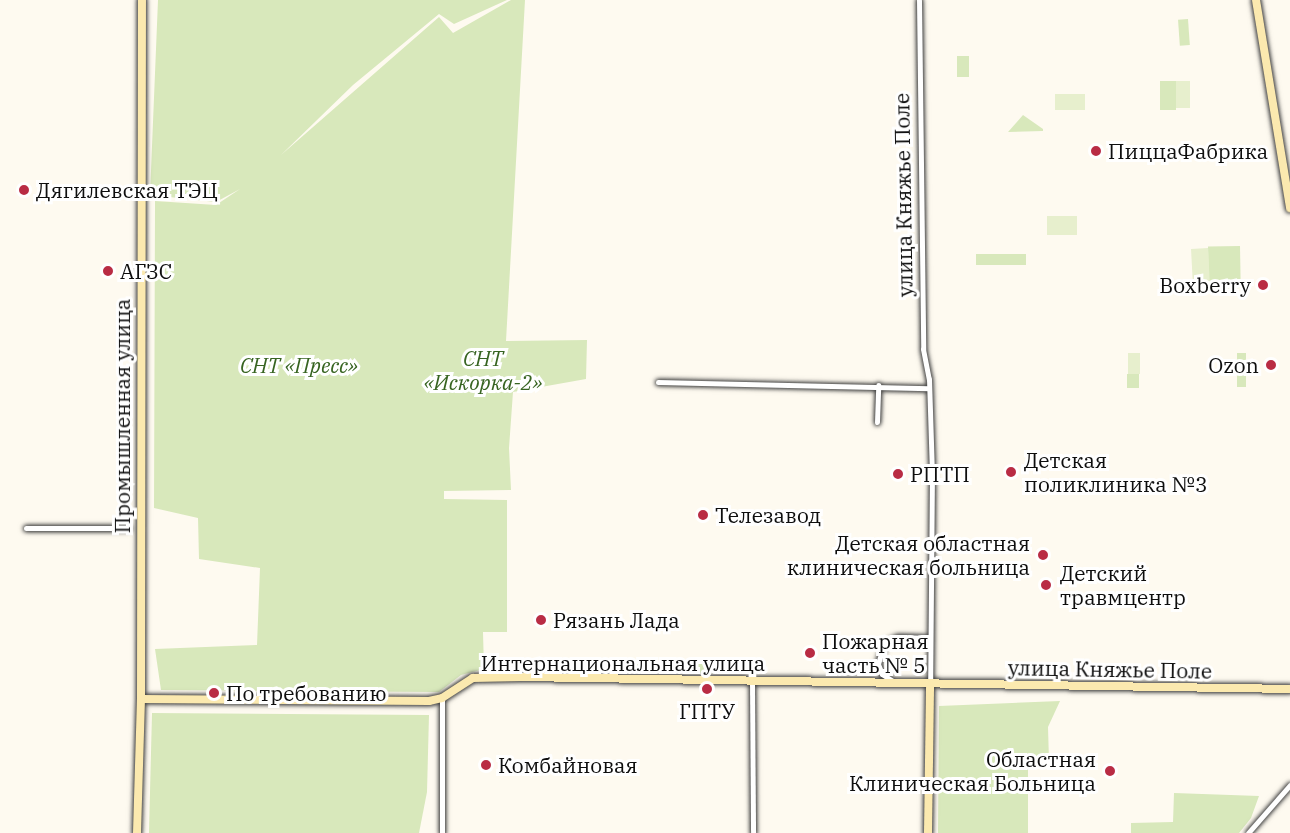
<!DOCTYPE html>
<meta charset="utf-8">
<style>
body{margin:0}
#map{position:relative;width:1290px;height:833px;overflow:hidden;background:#fefaf0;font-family:"IBM Plex Serif",serif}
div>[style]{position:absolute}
.green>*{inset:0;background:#d8e8bb;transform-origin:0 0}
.round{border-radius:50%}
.pitch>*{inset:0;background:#e7efcd;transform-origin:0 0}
.roads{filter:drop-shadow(0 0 2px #414141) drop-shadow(0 0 2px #414141)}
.street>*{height:5px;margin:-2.5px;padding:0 2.5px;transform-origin:2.5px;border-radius:2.5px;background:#fff}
.secondary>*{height:8px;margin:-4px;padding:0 4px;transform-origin:4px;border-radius:4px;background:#fbe9af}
.dots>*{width:16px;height:16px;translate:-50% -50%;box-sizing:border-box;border:3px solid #fff;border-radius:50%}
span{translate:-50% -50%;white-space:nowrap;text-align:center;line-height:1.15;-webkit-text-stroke:6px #fff;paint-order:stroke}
.poi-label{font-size:21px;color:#0e0e0e}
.left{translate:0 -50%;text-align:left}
.right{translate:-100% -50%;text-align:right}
.street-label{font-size:21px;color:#0e0e0e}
.park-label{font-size:21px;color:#376421;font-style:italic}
</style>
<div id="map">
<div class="green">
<i style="clip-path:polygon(158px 0,507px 0,454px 24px,439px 14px,353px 85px,281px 155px,439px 17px,453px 33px,511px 0,525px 0,506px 341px,587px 340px,586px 379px,513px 392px,509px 448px,511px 490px,444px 491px,444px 499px,507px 500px,507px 632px,483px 632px,484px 669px,461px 675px,439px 692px,161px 690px,155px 649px,257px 645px,260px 568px,199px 559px,198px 518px,154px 508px,155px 201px,216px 205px,240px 189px,216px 202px,150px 195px)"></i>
<i style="left:1188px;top:19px;width:26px;height:10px;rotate:86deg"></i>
<i style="left:957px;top:56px;width:12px;height:21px"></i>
<i style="left:1160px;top:81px;width:16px;height:29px"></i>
<i style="clip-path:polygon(1023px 115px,1043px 129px,1043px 131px,1008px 132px)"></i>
<i style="left:1240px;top:246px;width:42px;height:32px;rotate:89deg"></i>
<i style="left:1026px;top:254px;width:11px;height:50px;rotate:90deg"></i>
<i style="left:1237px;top:353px;width:9px;height:34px"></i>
<i style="left:1127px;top:374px;width:12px;height:14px"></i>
<i class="round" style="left:606px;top:658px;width:16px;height:16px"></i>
<i style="left:626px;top:660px;width:32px;height:11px;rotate:4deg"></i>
<i style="clip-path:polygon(733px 661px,740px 674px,665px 672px,665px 662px)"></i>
<i style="clip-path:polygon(562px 665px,596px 666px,597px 669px,593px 673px,565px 672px)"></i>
<i style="clip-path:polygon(549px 666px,549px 671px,524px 669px,526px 666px)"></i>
<i style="clip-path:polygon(1060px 701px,1048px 727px,1049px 761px,1028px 762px,1028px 833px,938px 833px,939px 706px)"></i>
<i style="clip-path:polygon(152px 713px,429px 715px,427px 792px,419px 833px,149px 833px)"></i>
<i style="clip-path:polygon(1174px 793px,1259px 796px,1251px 818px,1239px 833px,1131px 833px,1131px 823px,1173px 822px)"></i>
</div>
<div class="pitch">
<i style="left:1176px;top:81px;width:14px;height:27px"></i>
<i style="left:1055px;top:94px;width:30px;height:16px"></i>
<i style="left:1047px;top:216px;width:30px;height:19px"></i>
<i style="left:1208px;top:248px;width:36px;height:17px;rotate:87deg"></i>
<i style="left:1128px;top:353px;width:12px;height:21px"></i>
</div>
<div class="roads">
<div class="street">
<i style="left:919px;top:0;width:349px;rotate:89.3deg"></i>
<i style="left:923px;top:349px;width:31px;rotate:79deg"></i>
<i style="left:929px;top:379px;width:93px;rotate:88.2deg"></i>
<i style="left:932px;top:472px;width:212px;rotate:90.5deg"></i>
<i style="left:658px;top:382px;width:271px;rotate:1.3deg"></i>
<i style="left:877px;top:422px;width:37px;rotate:-88deg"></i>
<i style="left:26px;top:528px;width:102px"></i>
<i style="left:752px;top:681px;width:152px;rotate:89.6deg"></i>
<i style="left:893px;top:681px;width:13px;rotate:-148deg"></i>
<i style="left:882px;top:674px;width:11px;rotate:-112deg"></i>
<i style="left:878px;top:664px;width:22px;rotate:-74deg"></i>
<i style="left:884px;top:643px;width:15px;rotate:-23deg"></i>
<i style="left:898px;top:637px;width:32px;rotate:2deg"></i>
<i style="left:442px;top:833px;width:135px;rotate:-90deg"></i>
<i style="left:1248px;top:833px;width:64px;rotate:-48.8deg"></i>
</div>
<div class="secondary">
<i style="left:1256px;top:0;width:211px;rotate:80.7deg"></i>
<i style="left:141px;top:699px;width:288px;rotate:0.4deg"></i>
<i style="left:429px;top:701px;width:13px;rotate:-13deg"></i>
<i style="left:442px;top:698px;width:37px;rotate:-33deg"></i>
<i style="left:473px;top:678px;width:48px;rotate:-1.2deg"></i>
<i style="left:521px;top:677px;width:769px;rotate:0.89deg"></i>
<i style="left:137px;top:833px;width:134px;rotate:-88.3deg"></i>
<i style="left:141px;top:699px;width:699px;rotate:-89.92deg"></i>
<i style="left:928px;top:833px;width:149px;rotate:-89.2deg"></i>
</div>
</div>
<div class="dots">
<i style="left:1096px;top:151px;background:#b92c44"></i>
<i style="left:24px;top:190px;background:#b92c44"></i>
<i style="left:108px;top:271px;background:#b92c44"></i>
<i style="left:1263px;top:285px;background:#b92c44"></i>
<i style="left:1271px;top:365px;background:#b92c44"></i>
<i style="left:1011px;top:472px;background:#b92c44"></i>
<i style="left:898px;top:474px;background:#b92c44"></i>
<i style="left:703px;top:515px;background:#b92c44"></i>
<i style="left:1043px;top:555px;background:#b92c44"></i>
<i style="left:1046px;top:585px;background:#b92c44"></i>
<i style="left:541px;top:620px;background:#b92c44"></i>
<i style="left:810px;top:653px;background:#b92c44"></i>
<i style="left:707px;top:689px;background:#b92c44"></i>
<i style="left:214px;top:693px;background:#b92c44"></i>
<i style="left:486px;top:765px;background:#b92c44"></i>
<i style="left:1110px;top:771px;background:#b92c44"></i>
</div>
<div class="poi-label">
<span class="left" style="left:1108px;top:151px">ПиццаФабрика</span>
<span class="left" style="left:36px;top:190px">Дягилевская ТЭЦ</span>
<span class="left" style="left:120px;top:271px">АГЗС</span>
<span class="right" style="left:1251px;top:285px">Boxberry</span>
<span class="right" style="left:1259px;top:365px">Ozon</span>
<span class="left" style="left:1024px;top:472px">Детская<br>поликлиника №3</span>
<span class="left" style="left:910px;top:474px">РПТП</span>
<span class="left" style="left:715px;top:515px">Телезавод</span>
<span class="right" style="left:1030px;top:555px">Детская областная<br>клиническая больница</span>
<span class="left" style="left:1060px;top:585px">Детский<br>травмцентр</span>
<span class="left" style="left:553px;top:620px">Рязань Лада</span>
<span class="left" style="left:822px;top:653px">Пожарная<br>часть № 5</span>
<span class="left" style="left:226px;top:693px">По требованию</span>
<span style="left:707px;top:711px">ГПТУ</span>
<span class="right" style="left:1096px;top:771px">Областная<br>Клиническая Больница</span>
<span class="left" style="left:498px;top:765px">Комбайновая</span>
</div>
<div class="street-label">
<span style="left:903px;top:195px;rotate:-91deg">улица Княжье Поле</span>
<span style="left:122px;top:416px;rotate:-90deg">Промышленная улица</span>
<span style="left:623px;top:663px">Интернациональная улица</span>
<span style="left:1110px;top:669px;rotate:1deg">улица Княжье Поле</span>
</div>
<div class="park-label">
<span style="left:483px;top:370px">СНТ<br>«Искорка-2»</span>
<span style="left:299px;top:365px">СНТ «Пресс»</span>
</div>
</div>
